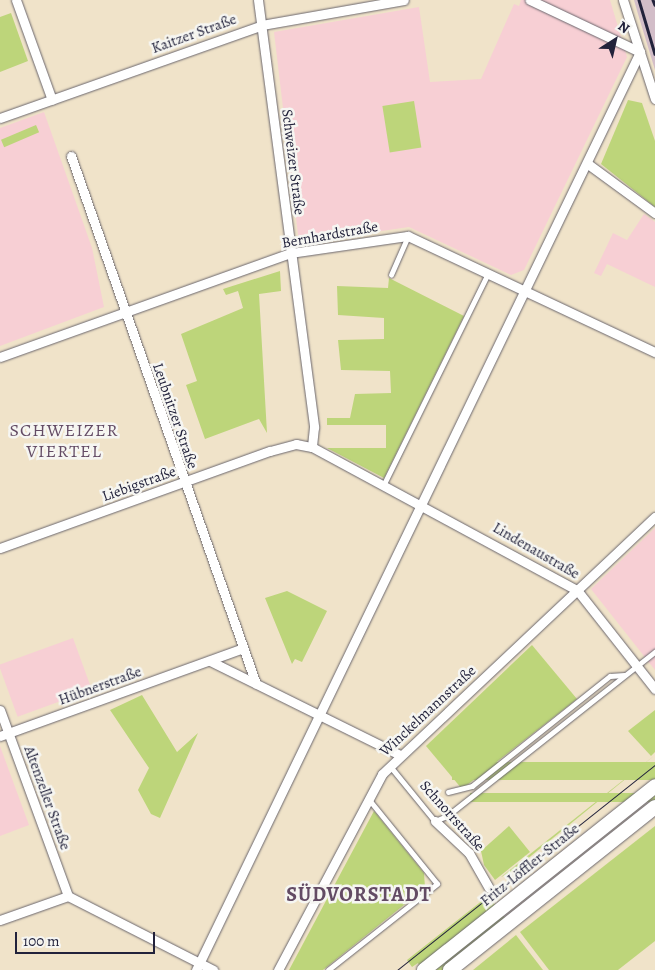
<!DOCTYPE html>
<meta charset="utf-8">
<style>
body{margin:0}
#map{position:relative;width:655px;height:970px;overflow:hidden;background:#f0e3c9;font-family:Alegreya,serif}
div>[style]{position:absolute}
.built>*{inset:0;background:#f7cfd4;transform-origin:0 0}
.industrial>*{inset:0;background:#d2bdc8}
.green>*{inset:0;background:#bdd57a;transform-origin:0 0}
.roads{filter:drop-shadow(0 0 1px #6a666d) drop-shadow(0 0 1px #6a666d)}
.lane>*{height:4.5px;margin:-2.25px;padding:0 2.25px;transform-origin:2.25px;border-radius:2.25px;background:#fff}
.street>*{height:9px;margin:-4.5px;padding:0 4.5px;transform-origin:4.5px;border-radius:4.5px;background:#fff}
.primary>*{height:14px;margin:-7px;padding:0 7px;transform-origin:7px;border-radius:7px;background:#fff}
.tram>*{height:1px;margin:-0.5px;padding:0 0.5px;transform-origin:0.5px;border-radius:0.5px;background:#22223b}
.rail>*{height:2.5px;margin:-1.25px;padding:0 1.25px;transform-origin:1.25px;border-radius:1.25px;background:#22223b}
span{translate:-50% -50%;white-space:nowrap;text-align:center;line-height:1.15;-webkit-text-stroke:5px #f6f6f2;paint-order:stroke}
.street-label{font-size:15px;color:#22223b}
.quarter-label{font-size:18px;color:#634b64;letter-spacing:1px}
.district-label{font-size:20px;color:#634b64;font-weight:700;letter-spacing:1px}
.north{position:absolute;left:590px;top:15px;width:50px;height:50px;-webkit-text-stroke:4px #f6f6f2;paint-order:stroke;rotate:35deg;font-size:14px;font-weight:700;line-height:20px;text-align:center;color:#22223b}
.north::after{content:'';display:block;margin:auto;width:18px;height:22px;background:#22223b;clip-path:polygon(50% 0,100% 100%,50% 72%,0 100%)}
.scale{position:absolute;left:15px;top:932px;width:140px;height:22px;box-sizing:border-box;border:2px solid #22223b;border-top:0;padding-left:6px;font-size:15px;line-height:18px;white-space:nowrap;color:#22223b;-webkit-text-stroke:4px #f6f6f2;paint-order:stroke}
</style>
<div id="map">
<div class="built">
<i style="clip-path:polygon(521px 0,610px 0,627px 57px,524px 270px,511px 275px,409px 227px,299px 243px,274px 32px,419px 7px,430px 82px,481px 79px,514px 4px,519px 6px)"></i>
<i style="clip-path:polygon(44px 112px,92px 248px,104px 307px,0 346px,0 128px)"></i>
<i style="clip-path:polygon(644px 214px,655px 222px,655px 287px,607px 264px,601px 276px,594px 273px,613px 233px,627px 240px)"></i>
<i style="clip-path:polygon(655px 528px,655px 670px,591px 589px)"></i>
<i style="left:73px;top:638px;width:55px;height:79px;rotate:70deg"></i>
<i style="clip-path:polygon(0 746px,29px 825px,0 836px)"></i>
</div>
<div class="industrial">
<i style="clip-path:polygon(634px 0,655px 0,655px 70px,638px 14px)"></i>
</div>
<div class="green">
<i style="clip-path:polygon(11px 13px,28px 61px,0 72px,0 17px)"></i>
<i style="clip-path:polygon(628px 100px,642px 103px,655px 141px,655px 207px,601px 164px)"></i>
<i style="left:414px;top:101px;width:47px;height:32px;rotate:81deg"></i>
<i style="left:36px;top:125px;width:8px;height:38px;rotate:67deg"></i>
<i style="clip-path:polygon(280px 271px,281px 291px,259px 294px,267px 433px,259px 419px,205px 439px,186px 385px,197px 381px,181px 334px,243px 308px,238px 291px,226px 295px,223px 289px)"></i>
<i style="clip-path:polygon(389px 278px,464px 316px,384px 478px,327px 448px,386px 448px,386px 425px,327px 425px,327px 418px,350px 418px,355px 394px,391px 393px,390px 371px,341px 370px,338px 340px,384px 339px,384px 318px,338px 315px,337px 286px,388px 288px)"></i>
<i style="clip-path:polygon(287px 591px,327px 611px,302px 662px,295px 659px,292px 664px,265px 598px)"></i>
<i style="clip-path:polygon(532px 645px,577px 699px,462px 789px,426px 746px)"></i>
<i style="clip-path:polygon(142px 695px,177px 752px,198px 733px,160px 818px,151px 814px,138px 790px,149px 768px,110px 710px)"></i>
<i style="clip-path:polygon(655px 710px,655px 752px,651px 756px,628px 731px)"></i>
<i style="clip-path:polygon(655px 755px,510px 873px,501px 877px)"></i>
<i style="left:655px;top:762px;width:18px;height:203px;rotate:90deg"></i>
<i style="left:655px;top:793px;width:9px;height:185px;rotate:90deg"></i>
<i style="clip-path:polygon(374px 811px,424px 873px,425px 888px,323px 970px,289px 970px)"></i>
<i style="clip-path:polygon(509px 826px,530px 852px,495px 880px,484px 865px,481px 851px)"></i>
<i style="clip-path:polygon(655px 826px,655px 941px,618px 970px,549px 970px,520px 932px)"></i>
<i style="clip-path:polygon(488px 896px,496px 906px,420px 967px,418px 963px,412px 967px,407px 960px)"></i>
<i style="clip-path:polygon(502px 914px,506px 919px,443px 970px,432px 970px)"></i>
<i style="clip-path:polygon(516px 935px,543px 970px,473px 970px)"></i>
</div>
<div class="roads">
<div class="lane">
<i style="left:391px;top:275px;width:43px;rotate:-66.4deg"></i>
<i style="left:383px;top:486px;width:237px;rotate:-63.7deg"></i>
<i style="left:391px;top:767px;width:70px;rotate:50.8deg"></i>
<i style="left:435px;top:821px;width:13px;rotate:-23deg"></i>
<i style="left:447px;top:816px;width:265px;rotate:-38.3deg"></i>
<i style="left:448px;top:792px;width:25px;rotate:-14deg"></i>
<i style="left:472px;top:786px;width:176px;rotate:-38.6deg"></i>
<i style="left:610px;top:676px;width:14px;rotate:-4deg"></i>
<i style="left:328px;top:970px;width:139px;rotate:-38.3deg"></i>
<i style="left:437px;top:884px;width:108px;rotate:-129deg"></i>
</div>
<div class="street">
<i style="left:16px;top:0;width:106px;rotate:70.2deg"></i>
<i style="left:258px;top:0;width:431px;rotate:82.5deg"></i>
<i style="left:314px;top:427px;width:20px;rotate:96deg"></i>
<i style="left:623px;top:0;width:104px;rotate:72.1deg"></i>
<i style="left:0;top:118px;width:278px;rotate:-19.5deg"></i>
<i style="left:262px;top:25px;width:144px;rotate:-10deg"></i>
<i style="left:71px;top:156px;width:559px;rotate:70.69deg"></i>
<i style="left:588px;top:164px;width:83px;rotate:36.2deg"></i>
<i style="left:0;top:357px;width:309px;rotate:-19.7deg"></i>
<i style="left:291px;top:253px;width:118px;rotate:-8.3deg"></i>
<i style="left:408px;top:236px;width:273px;rotate:25.2deg"></i>
<i style="left:0;top:548px;width:287px;rotate:-19.8deg"></i>
<i style="left:270px;top:451px;width:27px;rotate:-15deg"></i>
<i style="left:296px;top:444px;width:16px;rotate:11deg"></i>
<i style="left:312px;top:447px;width:301px;rotate:28.4deg"></i>
<i style="left:577px;top:590px;width:126px;rotate:51.8deg"></i>
<i style="left:210px;top:661px;width:212px;rotate:26.3deg"></i>
<i style="left:0;top:710px;width:198px;rotate:69.9deg"></i>
<i style="left:0;top:736px;width:258px;rotate:-19.9deg"></i>
<i style="left:435px;top:821px;width:47px;rotate:43.3deg"></i>
<i style="left:469px;top:853px;width:40px;rotate:60.3deg"></i>
<i style="left:0;top:920px;width:72px;rotate:-19.4deg"></i>
<i style="left:68px;top:896px;width:163px;rotate:27deg"></i>
<i style="left:196px;top:970px;width:1020px;rotate:-64.19deg"></i>
<i style="left:640px;top:52px;width:122px;rotate:-154.7deg"></i>
<i style="left:278px;top:970px;width:222px;rotate:-62deg"></i>
<i style="left:382px;top:774px;width:375px;rotate:-43.3deg"></i>
</div>
<div class="primary">
<i style="left:424px;top:970px;width:295px;rotate:-38.5deg"></i>
<i style="left:450px;top:970px;width:262px;rotate:-38.5deg"></i>
</div>
</div>
<div class="tram">
<i style="left:397px;top:970px;width:330px;rotate:-38.5deg"></i>
</div>
<div class="rail">
<i style="left:639px;top:0;width:56px;rotate:73.5deg"></i>
<i style="left:653px;top:0;width:5px;rotate:68deg"></i>
</div>
<div class="street-label">
<span style="left:194px;top:34px;rotate:-20deg">Kaitzer Straße</span>
<span style="left:293px;top:162px;rotate:83deg">Schweizer Straße</span>
<span style="left:330px;top:235px;rotate:-10deg">Bernhardstraße</span>
<span style="left:175px;top:416px;rotate:71deg">Leubnitzer Straße</span>
<span style="left:139px;top:484px;rotate:-20deg">Liebigstraße</span>
<span style="left:536px;top:551px;rotate:30deg">Lindenaustraße</span>
<span style="left:100px;top:686px;rotate:-20deg">Hübnerstraße</span>
<span style="left:428px;top:711px;rotate:-43deg">Winckelmannstraße</span>
<span style="left:47px;top:798px;rotate:70deg">Altenzeller Straße</span>
<span style="left:452px;top:816px;rotate:48deg">Schnorrstraße</span>
<span style="left:530px;top:865px;rotate:-39deg">Fritz-Löffler-Straße</span>
</div>
<div class="quarter-label">
<span style="left:64px;top:441px">SCHWEIZER<br>VIERTEL</span>
</div>
<div class="district-label">
<span style="left:359px;top:894px">SÜDVORSTADT</span>
</div>
<div class="north">N</div>
<div class="scale">100 m</div>
</div>
